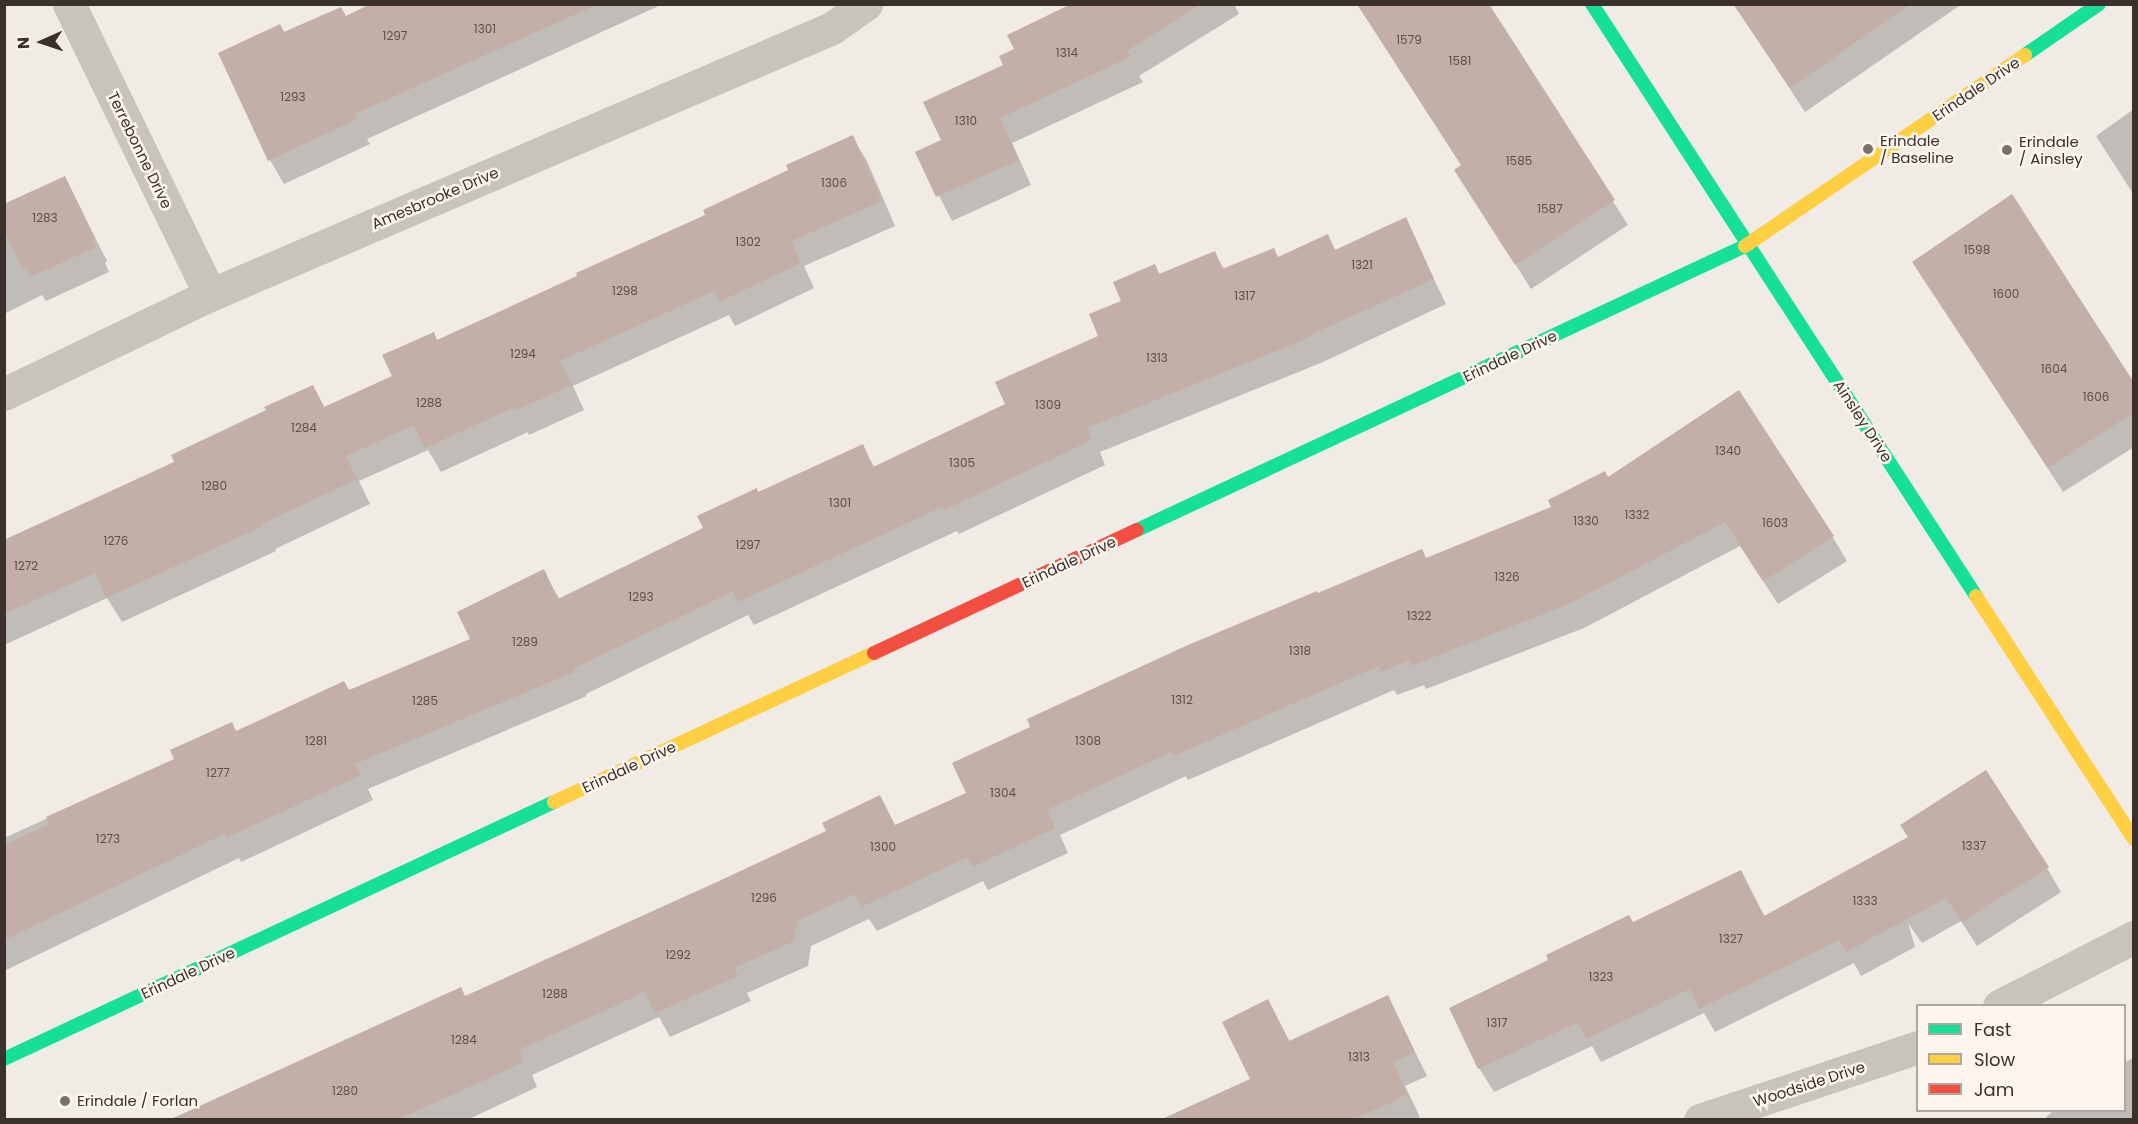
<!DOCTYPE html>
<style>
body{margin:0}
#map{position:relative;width:2138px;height:1124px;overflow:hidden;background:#f0ebe5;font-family:Poppins,sans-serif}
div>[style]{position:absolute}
.shadow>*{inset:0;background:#0003}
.building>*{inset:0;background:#c3afa7}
.street>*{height:33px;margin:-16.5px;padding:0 16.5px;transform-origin:16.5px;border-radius:16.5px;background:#c9c3be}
.fast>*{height:14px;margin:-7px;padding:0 7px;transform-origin:7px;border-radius:7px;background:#16e098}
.slow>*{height:14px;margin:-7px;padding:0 7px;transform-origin:7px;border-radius:7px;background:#ffcf43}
.jam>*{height:14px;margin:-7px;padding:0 7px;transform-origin:7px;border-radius:7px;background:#f24e42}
.dots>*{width:16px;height:16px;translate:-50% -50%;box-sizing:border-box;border:3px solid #fbf5ee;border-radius:50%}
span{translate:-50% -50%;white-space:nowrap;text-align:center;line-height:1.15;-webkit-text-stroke:5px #fbf5ee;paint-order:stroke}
.number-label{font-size:12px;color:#5d504a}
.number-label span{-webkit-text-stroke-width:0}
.street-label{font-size:15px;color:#3b302b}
.poi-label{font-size:15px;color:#3b302b}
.left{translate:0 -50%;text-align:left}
.frame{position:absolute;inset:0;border:6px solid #3b302b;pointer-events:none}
.legend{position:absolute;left:1916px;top:1004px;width:210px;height:108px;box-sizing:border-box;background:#fbf5ee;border:2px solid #aea6a0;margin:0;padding:8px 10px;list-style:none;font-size:18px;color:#3b302b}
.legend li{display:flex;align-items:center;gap:12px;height:30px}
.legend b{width:30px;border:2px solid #aea6a0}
.north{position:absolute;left:12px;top:12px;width:60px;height:60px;-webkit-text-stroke:4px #fbf5ee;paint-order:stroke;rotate:267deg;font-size:16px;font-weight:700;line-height:24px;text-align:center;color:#3b302b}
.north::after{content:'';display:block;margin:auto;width:21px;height:27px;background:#3b302b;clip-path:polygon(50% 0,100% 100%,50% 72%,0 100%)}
</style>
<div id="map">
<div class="shadow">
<i style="clip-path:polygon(374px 4px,663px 4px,367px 139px,370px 144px,284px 184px,270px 160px,284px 34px,346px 17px)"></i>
<i style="clip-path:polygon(1074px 4px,1234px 4px,1239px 14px,1139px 76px,1143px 82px,1012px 143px,1031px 185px,952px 221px,917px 153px,943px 141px,1016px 50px)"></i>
<i style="clip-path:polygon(1357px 4px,1487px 4px,1628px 225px,1531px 289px,1456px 170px,1462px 166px)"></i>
<i style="clip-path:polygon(1746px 4px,1962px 4px,1805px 112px,1743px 17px)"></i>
<i style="clip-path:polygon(2134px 109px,2134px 195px,2096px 136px)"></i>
<i style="clip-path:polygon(852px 137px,867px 161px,895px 226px,804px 266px,814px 288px,735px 326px,729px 315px,573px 386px,584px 410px,529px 435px,528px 432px,441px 472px,428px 450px,359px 481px,370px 504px,275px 549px,276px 551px,122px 622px,107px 598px,4px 645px,4px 540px,176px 462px,313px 387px,325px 408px,394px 377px,437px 342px,707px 215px)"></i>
<i style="clip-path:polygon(65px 178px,107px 261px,105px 263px,109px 272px,46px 301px,42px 295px,4px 314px,4px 205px)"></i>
<i style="clip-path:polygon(2011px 196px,2134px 384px,2134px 447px,2063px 492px,1929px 286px)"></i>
<i style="clip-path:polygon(1405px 219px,1446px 304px,1323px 362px,1100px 452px,1105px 465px,959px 534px,957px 531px,754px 625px,748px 615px,586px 694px,587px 696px,368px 789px,373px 800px,241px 862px,239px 858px,4px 971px,4px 838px,236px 733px,349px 692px,472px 640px,543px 571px,560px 600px,705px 529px,758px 493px,862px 446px,875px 468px,1007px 405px,1100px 337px,1123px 302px,1155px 266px,1160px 275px,1215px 253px,1224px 269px,1279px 259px,1327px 236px,1336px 251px)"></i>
<i style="clip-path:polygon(1608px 479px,1832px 536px,1847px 561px,1778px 604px,1740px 546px,1584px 628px,1426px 689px,1424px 685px,1397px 695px,1394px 690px,1188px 780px,1186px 776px,1060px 835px,1068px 853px,988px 890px,983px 881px,877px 931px,869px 919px,811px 946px,808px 966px,747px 993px,751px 1001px,670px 1037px,659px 1017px,532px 1075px,537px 1087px,467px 1120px,188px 1120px,185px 1115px,465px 998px,828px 831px,880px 797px,896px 827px,968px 794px,1318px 594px,1426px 560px,1553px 508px)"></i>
<i style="clip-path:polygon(2047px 868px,2061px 892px,1977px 946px,1961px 921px,1922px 943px,1908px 923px,1915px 947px,1861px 976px,1854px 963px,1715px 1032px,1704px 1013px,1601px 1062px,1592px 1046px,1494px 1092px,1479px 1068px,1633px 924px,1741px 872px,1765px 917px)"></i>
<i style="clip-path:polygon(1388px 997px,1427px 1076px,1405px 1086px,1420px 1117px,1414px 1120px,1165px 1120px,1252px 1080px,1268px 1001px,1290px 1042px)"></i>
<i style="clip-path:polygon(2134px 1057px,2134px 1120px,2043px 1120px,2054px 1110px,2124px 1110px,2124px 1063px)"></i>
</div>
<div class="building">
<i style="clip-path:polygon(370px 4px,598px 4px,355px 114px,357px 119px,268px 161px,218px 53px,280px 24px,284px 32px,341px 7px,346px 16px)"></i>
<i style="clip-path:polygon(1071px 4px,1201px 4px,1127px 51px,1130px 57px,1000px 118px,1019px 160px,936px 197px,915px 152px,941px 140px,923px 102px,1003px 65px,999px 56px,1014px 49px,1007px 35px)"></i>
<i style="clip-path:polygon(1357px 4px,1489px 4px,1615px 200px,1515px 265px,1454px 170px,1461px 165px)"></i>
<i style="clip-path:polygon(1733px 4px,1911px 4px,1790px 88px)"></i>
<i style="clip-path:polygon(853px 135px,882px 201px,791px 241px,801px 263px,719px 302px,714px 291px,560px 361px,572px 385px,514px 411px,513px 408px,425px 448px,414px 425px,346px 456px,357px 479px,262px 524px,263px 526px,106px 598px,95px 573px,4px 614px,4px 540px,174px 462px,171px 455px,266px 410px,264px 407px,313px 385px,324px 407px,392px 376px,382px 355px,434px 332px,437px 340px,577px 276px,576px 273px,705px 215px,703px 210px,788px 170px,786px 165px)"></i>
<i style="clip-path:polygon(65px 176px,94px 236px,92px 238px,96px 247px,30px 277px,26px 268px,23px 269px,4px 231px,4px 204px)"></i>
<i style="clip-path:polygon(2012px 194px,2133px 381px,2133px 413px,2048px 468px,1912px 262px)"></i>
<i style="clip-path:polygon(1406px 217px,1434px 279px,1310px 335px,1310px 337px,1087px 428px,1092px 440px,944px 510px,942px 507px,738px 602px,733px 591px,573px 669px,574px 672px,355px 764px,361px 775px,226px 838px,224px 834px,4px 940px,4px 845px,50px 824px,46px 817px,174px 759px,170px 750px,232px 722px,236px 731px,344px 681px,349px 690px,470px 639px,457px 612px,544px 569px,558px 599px,703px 528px,697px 516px,757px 488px,758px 492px,863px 444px,873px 467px,1005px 404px,995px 382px,1098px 336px,1089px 314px,1121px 301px,1113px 282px,1155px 264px,1159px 274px,1215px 251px,1222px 269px,1274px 248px,1278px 257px,1328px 234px,1335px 250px)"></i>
<i style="clip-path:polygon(1739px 390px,1834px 536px,1767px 579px,1762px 580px,1725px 522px,1569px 604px,1411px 666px,1409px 660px,1381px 672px,1379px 666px,1173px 756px,1171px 752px,1047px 810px,1055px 828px,972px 867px,968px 857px,861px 907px,855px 894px,797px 921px,794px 941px,734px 968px,738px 976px,655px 1013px,645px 992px,519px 1050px,524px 1062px,399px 1119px,171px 1119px,461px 987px,465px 996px,717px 882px,826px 831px,822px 823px,880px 795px,895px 825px,966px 793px,952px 763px,1030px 727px,1027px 719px,1188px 645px,1317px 591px,1318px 593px,1422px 549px,1426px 558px,1551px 507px,1548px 500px,1605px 471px,1608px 477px)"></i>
<i style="clip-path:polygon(1986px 770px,2049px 867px,1962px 922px,1946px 898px,1846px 952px,1839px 940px,1699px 1009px,1690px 989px,1586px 1039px,1578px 1022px,1478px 1069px,1449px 1008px,1548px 960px,1546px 955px,1629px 915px,1633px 922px,1741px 870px,1764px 916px,1908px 837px,1900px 825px)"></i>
<i style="clip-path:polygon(1388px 995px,1415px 1052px,1393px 1062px,1407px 1093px,1393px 1102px,1353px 1119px,1162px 1119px,1250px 1079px,1222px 1022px,1268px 999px,1289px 1041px)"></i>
</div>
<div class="street">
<i style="left:69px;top:4px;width:323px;rotate:64.1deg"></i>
<i style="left:4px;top:394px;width:229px;rotate:-25.7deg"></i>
<i style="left:210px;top:295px;width:677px;rotate:-23.23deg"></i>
<i style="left:832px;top:28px;width:42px;rotate:-35.2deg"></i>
<i style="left:1999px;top:1006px;width:152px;rotate:-27.1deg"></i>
<i style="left:1700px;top:1120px;width:230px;rotate:-18.5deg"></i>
</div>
<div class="fast">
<i style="left:1592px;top:4px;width:706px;rotate:57.03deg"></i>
<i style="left:2025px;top:55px;width:90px;rotate:-34.6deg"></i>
<i style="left:1137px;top:530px;width:671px;rotate:-25.04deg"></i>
<i style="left:4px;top:1059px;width:607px;rotate:-25.05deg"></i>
</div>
<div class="slow">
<i style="left:1745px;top:246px;width:339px;rotate:-34.3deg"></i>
<i style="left:1976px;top:596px;width:290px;rotate:57deg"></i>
<i style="left:554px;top:802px;width:353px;rotate:-25deg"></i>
</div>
<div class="jam">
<i style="left:874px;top:653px;width:290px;rotate:-25.1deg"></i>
</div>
<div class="dots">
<i style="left:1868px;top:149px;background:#7a716c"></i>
<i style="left:2007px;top:150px;background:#7a716c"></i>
<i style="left:65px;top:1101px;background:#7a716c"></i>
</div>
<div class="number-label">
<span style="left:485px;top:29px">1301</span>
<span style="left:395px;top:36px">1297</span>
<span style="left:1409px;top:40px">1579</span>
<span style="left:1067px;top:53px">1314</span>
<span style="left:1460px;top:61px">1581</span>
<span style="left:293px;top:97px">1293</span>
<span style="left:966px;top:121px">1310</span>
<span style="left:1519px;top:161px">1585</span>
<span style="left:834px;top:183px">1306</span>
<span style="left:1550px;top:209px">1587</span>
<span style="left:45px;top:218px">1283</span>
<span style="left:748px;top:242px">1302</span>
<span style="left:1977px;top:250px">1598</span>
<span style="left:1362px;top:265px">1321</span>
<span style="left:625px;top:291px">1298</span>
<span style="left:2006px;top:294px">1600</span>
<span style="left:1245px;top:296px">1317</span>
<span style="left:523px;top:354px">1294</span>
<span style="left:1157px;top:358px">1313</span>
<span style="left:2054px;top:369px">1604</span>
<span style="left:2096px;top:397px">1606</span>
<span style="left:429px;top:403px">1288</span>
<span style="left:1048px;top:405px">1309</span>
<span style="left:304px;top:428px">1284</span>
<span style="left:1728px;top:451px">1340</span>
<span style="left:962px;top:463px">1305</span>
<span style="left:214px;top:486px">1280</span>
<span style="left:840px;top:503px">1301</span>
<span style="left:1637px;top:515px">1332</span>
<span style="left:1586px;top:521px">1330</span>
<span style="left:1775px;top:523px">1603</span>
<span style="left:116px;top:541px">1276</span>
<span style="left:748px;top:545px">1297</span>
<span style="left:26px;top:566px">1272</span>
<span style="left:1507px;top:577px">1326</span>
<span style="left:641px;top:597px">1293</span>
<span style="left:1419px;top:616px">1322</span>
<span style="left:525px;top:642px">1289</span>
<span style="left:1300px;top:651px">1318</span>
<span style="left:1182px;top:700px">1312</span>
<span style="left:425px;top:701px">1285</span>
<span style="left:316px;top:741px">1281</span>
<span style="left:1088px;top:741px">1308</span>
<span style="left:218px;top:773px">1277</span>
<span style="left:1003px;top:793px">1304</span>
<span style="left:108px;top:839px">1273</span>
<span style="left:1974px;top:846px">1337</span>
<span style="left:883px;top:847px">1300</span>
<span style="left:764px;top:898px">1296</span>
<span style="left:1865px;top:901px">1333</span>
<span style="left:1731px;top:939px">1327</span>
<span style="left:678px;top:955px">1292</span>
<span style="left:1601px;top:977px">1323</span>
<span style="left:555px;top:994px">1288</span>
<span style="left:1497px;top:1023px">1317</span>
<span style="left:464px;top:1040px">1284</span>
<span style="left:1359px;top:1057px">1313</span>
<span style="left:345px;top:1091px">1280</span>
</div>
<div class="street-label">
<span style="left:1976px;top:89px;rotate:-34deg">Erindale Drive</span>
<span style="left:140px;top:150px;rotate:64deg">Terrebonne Drive</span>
<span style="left:435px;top:198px;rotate:-23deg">Amesbrooke Drive</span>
<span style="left:1510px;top:356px;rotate:-25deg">Erindale Drive</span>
<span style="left:1863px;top:421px;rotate:57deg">Ainsley Drive</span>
<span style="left:1069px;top:562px;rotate:-25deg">Erindale Drive</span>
<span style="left:629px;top:767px;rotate:-25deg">Erindale Drive</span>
<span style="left:188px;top:973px;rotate:-25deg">Erindale Drive</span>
<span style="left:1809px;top:1084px;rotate:-18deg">Woodside Drive</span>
</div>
<div class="poi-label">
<span class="left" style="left:1880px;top:149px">Erindale<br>/ Baseline</span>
<span class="left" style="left:2019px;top:150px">Erindale<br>/ Ainsley</span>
<span class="left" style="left:77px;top:1101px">Erindale / Forlan</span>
</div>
<div class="frame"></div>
<ul class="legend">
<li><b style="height:8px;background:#16e098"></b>Fast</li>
<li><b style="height:8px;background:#ffcf43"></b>Slow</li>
<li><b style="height:8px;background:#f24e42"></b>Jam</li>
</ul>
<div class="north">N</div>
</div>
